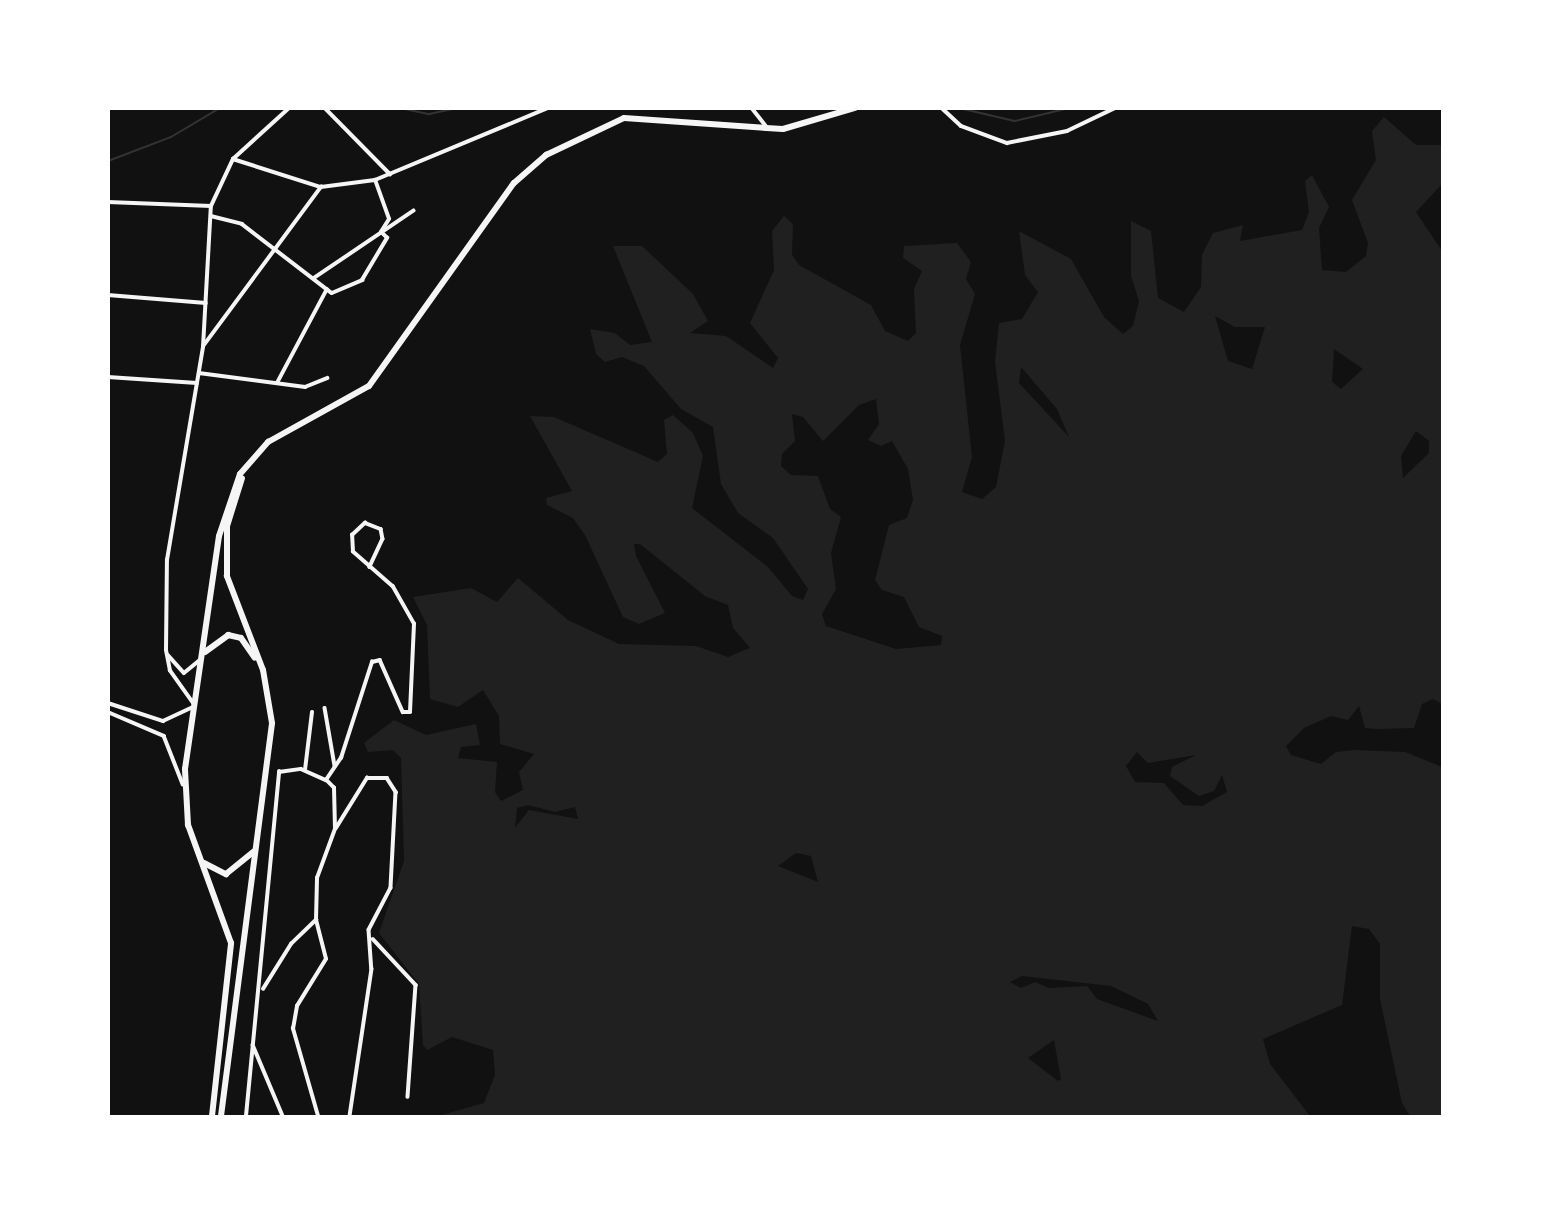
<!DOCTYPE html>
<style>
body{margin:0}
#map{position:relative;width:1551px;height:1225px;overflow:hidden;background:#111;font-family:Roboto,sans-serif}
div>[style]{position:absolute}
.green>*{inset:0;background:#202020}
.stream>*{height:2px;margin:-1px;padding:0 1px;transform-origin:1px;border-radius:1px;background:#333}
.minor>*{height:3.5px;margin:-1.75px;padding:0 1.75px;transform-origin:1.75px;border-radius:1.75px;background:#f5f5f5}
.trunk>*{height:6px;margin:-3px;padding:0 3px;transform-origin:3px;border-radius:3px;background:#f5f5f5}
span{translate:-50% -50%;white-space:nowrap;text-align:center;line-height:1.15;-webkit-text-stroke:5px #fff;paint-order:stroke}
.frame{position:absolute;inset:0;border:110px solid #fff;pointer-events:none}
</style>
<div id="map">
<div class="green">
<i style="clip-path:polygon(evenodd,1384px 117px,1416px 145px,1442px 145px,1442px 184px,1416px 212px,1442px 251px,1442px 704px,1433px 699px,1422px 704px,1414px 728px,1377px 729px,1365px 728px,1359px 706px,1348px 720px,1331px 716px,1304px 728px,1286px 746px,1291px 755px,1321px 764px,1336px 752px,1354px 750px,1405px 752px,1442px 767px,1442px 1116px,1410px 1116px,1402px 1103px,1380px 999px,1380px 944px,1369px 929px,1352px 926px,1342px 1005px,1263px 1039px,1270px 1064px,1310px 1116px,438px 1116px,484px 1103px,495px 1075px,493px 1050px,452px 1037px,427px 1050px,423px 1045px,419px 984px,379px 933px,404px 861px,401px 758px,393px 750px,368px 752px,364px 743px,394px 720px,426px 735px,476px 724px,480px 745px,461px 747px,458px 758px,497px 762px,495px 792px,501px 801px,523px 790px,519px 772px,534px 754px,500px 744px,499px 716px,483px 690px,458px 707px,430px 699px,427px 625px,413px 597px,471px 588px,497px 602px,518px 578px,568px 620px,619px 644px,696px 646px,728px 657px,750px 648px,733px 628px,728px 605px,705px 596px,640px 544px,634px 544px,636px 556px,665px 613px,639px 624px,623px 617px,585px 535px,573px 518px,547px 505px,546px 498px,572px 491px,530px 416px,554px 417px,658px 462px,667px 454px,664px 420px,673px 415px,693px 433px,703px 456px,692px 508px,768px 567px,792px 596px,803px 600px,808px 589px,773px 538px,738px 513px,721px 484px,713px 427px,681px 409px,644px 366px,622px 357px,605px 362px,596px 354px,590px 329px,615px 333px,630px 345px,652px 342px,613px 246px,642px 246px,693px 294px,708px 321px,690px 333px,726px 336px,773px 368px,778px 358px,750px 323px,774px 270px,772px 231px,784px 216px,793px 224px,792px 255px,799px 265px,871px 305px,885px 331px,908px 341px,916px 333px,914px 289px,922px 271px,903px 258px,904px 246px,957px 243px,971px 262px,966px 279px,975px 294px,960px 345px,972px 457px,962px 492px,982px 499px,996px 487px,1005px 441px,995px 362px,999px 323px,1022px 319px,1038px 292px,1025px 275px,1019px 231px,1071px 259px,1104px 317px,1123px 334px,1133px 326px,1139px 301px,1131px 276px,1131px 221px,1151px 231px,1158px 298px,1184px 312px,1201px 287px,1202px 255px,1213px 233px,1243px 225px,1240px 241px,1302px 230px,1309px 212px,1305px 181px,1312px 175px,1329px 207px,1319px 228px,1322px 270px,1346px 272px,1366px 256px,1368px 243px,1352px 200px,1376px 160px,1372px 131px,1384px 117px,1215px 316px,1235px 327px,1265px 327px,1252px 369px,1228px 361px,1215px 316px,1384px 117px,1334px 349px,1363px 369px,1341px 389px,1332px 382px,1334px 349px,1384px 117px,1021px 367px,1057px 409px,1069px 437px,1019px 383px,1021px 367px,1384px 117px,876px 399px,879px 424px,868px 440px,881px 446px,892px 441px,908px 469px,913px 500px,907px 518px,889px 525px,875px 580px,882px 590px,904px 597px,919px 627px,942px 636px,941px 645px,896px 649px,826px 626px,822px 614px,836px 589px,831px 553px,841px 517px,830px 509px,818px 476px,791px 475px,781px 466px,782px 454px,795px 441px,792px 414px,803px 417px,823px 441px,859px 405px,876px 399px,1384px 117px,1416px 431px,1429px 441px,1429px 453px,1403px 478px,1401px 456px,1416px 431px,1384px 117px,1137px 752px,1148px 763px,1196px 755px,1172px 767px,1170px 776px,1199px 796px,1214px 791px,1222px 775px,1227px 792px,1202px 806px,1183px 805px,1164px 783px,1135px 782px,1126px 766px,1137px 752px,1384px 117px,528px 805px,555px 812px,575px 807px,578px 819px,529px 810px,515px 828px,517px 808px,528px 805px,1384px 117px,796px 853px,811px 856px,818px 882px,778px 866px,796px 853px,1384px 117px,1022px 976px,1111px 986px,1148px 1004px,1158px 1021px,1097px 999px,1087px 986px,1049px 988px,1035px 982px,1021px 988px,1010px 982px,1022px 976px,1384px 117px,1054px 1040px,1061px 1079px,1058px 1081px,1028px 1058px,1054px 1040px)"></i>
</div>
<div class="stream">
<i style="left:400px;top:108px;width:30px;rotate:12deg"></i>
<i style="left:429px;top:114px;width:29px;rotate:-12deg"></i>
<i style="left:959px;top:108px;width:57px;rotate:13.1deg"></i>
<i style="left:1015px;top:121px;width:56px;rotate:-13.5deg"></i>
<i style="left:108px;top:161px;width:67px;rotate:-20.9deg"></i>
<i style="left:171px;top:137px;width:57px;rotate:-30.6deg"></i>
</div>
<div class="minor">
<i style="left:325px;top:108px;width:93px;rotate:45.4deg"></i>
<i style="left:752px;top:108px;width:24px;rotate:52deg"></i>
<i style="left:942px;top:108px;width:26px;rotate:43deg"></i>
<i style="left:961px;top:126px;width:49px;rotate:20.3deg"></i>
<i style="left:1007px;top:143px;width:61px;rotate:-11.3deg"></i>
<i style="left:1067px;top:131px;width:53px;rotate:-25.6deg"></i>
<i style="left:233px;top:159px;width:92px;rotate:17.7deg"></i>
<i style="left:321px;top:187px;width:54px;rotate:-7.4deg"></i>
<i style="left:375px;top:180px;width:187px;rotate:-22.6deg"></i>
<i style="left:108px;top:202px;width:103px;rotate:2.2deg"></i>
<i style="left:211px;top:216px;width:32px;rotate:14deg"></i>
<i style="left:242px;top:224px;width:113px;rotate:37.5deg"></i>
<i style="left:332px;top:293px;width:33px;rotate:-23deg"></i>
<i style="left:362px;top:280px;width:49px;rotate:-59.2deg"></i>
<i style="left:387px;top:238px;width:8px;rotate:-135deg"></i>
<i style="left:381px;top:232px;width:15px;rotate:-58deg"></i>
<i style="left:389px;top:219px;width:41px;rotate:-109.7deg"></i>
<i style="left:314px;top:278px;width:120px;rotate:-34.1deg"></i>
<i style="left:108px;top:295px;width:98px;rotate:4.7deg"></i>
<i style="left:204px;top:345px;width:197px;rotate:-53.5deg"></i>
<i style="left:199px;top:373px;width:107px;rotate:7.5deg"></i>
<i style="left:305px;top:387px;width:24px;rotate:-22deg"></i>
<i style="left:108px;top:377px;width:89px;rotate:3.9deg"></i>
<i style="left:277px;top:383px;width:106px;rotate:-62deg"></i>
<i style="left:168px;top:655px;width:24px;rotate:48deg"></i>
<i style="left:184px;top:673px;width:21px;rotate:-39deg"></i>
<i style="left:108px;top:703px;width:58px;rotate:18.1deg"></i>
<i style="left:163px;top:721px;width:35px;rotate:-25deg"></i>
<i style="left:195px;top:706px;width:43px;rotate:-125.5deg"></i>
<i style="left:170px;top:671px;width:21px;rotate:-101deg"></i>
<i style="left:166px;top:650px;width:90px;rotate:-89.4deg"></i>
<i style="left:167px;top:560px;width:216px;rotate:-80.4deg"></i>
<i style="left:203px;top:347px;width:141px;rotate:-86.8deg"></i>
<i style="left:211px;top:206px;width:52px;rotate:-64.9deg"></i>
<i style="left:233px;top:159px;width:76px;rotate:-42.3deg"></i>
<i style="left:325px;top:708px;width:59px;rotate:80.2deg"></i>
<i style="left:108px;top:712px;width:61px;rotate:23.2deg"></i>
<i style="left:164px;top:736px;width:52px;rotate:68.4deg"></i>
<i style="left:305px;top:770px;width:58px;rotate:-83.1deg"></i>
<i style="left:336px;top:828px;width:59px;rotate:-58.2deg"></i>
<i style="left:367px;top:778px;width:20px"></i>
<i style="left:387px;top:778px;width:17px;rotate:57deg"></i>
<i style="left:396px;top:792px;width:96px;rotate:93deg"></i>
<i style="left:391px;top:888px;width:47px;rotate:117.6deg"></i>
<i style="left:369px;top:930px;width:39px;rotate:86deg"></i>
<i style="left:372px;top:969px;width:149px;rotate:98.5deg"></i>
<i style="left:373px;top:939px;width:63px;rotate:46.9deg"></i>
<i style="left:416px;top:985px;width:112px;rotate:94.1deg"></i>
<i style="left:263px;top:989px;width:53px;rotate:-58.1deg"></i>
<i style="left:291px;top:944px;width:35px;rotate:-44deg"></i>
<i style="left:253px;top:1045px;width:77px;rotate:67.1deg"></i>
<i style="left:246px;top:1116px;width:346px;rotate:-84.5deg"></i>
<i style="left:279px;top:772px;width:22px;rotate:-8deg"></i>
<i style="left:301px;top:769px;width:27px;rotate:24deg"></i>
<i style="left:318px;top:1116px;width:91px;rotate:-106deg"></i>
<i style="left:293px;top:1029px;width:23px;rotate:-80deg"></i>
<i style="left:297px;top:1006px;width:55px;rotate:-58.3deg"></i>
<i style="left:326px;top:959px;width:40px;rotate:-104.4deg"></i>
<i style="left:316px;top:920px;width:42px;rotate:-88.6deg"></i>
<i style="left:317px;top:878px;width:52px;rotate:-69.8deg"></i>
<i style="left:335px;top:829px;width:41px;rotate:-91.4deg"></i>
<i style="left:334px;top:788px;width:11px;rotate:-135deg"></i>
<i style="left:326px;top:780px;width:27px;rotate:-56deg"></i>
<i style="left:341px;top:758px;width:101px;rotate:-72.1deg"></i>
<i style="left:372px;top:662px;width:8px;rotate:-14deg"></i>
<i style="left:380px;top:660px;width:57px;rotate:66.1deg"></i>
<i style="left:403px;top:712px;width:7px"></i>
<i style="left:410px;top:712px;width:88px;rotate:-87.4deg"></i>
<i style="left:414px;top:624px;width:43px;rotate:-119.6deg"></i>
<i style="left:393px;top:587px;width:53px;rotate:-138.8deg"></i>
<i style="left:353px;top:552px;width:17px;rotate:-93deg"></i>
<i style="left:352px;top:535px;width:18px;rotate:-43deg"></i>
<i style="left:365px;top:523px;width:17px;rotate:21deg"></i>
<i style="left:381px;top:529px;width:10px;rotate:79deg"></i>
<i style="left:383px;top:539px;width:31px;rotate:115deg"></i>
</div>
<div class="trunk">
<i style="left:205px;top:652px;width:29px;rotate:-36deg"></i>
<i style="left:228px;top:635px;width:13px;rotate:13deg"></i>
<i style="left:241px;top:638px;width:24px;rotate:55deg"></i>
<i style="left:204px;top:863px;width:25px;rotate:27deg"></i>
<i style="left:226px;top:874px;width:36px;rotate:-39deg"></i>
<i style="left:212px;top:1116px;width:174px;rotate:-83.7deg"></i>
<i style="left:231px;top:943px;width:126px;rotate:-110deg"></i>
<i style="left:188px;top:825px;width:56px;rotate:-93.1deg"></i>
<i style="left:185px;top:769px;width:235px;rotate:-81.7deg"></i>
<i style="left:219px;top:536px;width:65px;rotate:-71.3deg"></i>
<i style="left:240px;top:474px;width:43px;rotate:-48.8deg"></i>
<i style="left:268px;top:442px;width:115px;rotate:-29deg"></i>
<i style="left:369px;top:386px;width:249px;rotate:-54.5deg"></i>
<i style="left:514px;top:183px;width:43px;rotate:-41.2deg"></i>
<i style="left:546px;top:155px;width:86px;rotate:-25.4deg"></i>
<i style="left:624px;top:118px;width:159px;rotate:4deg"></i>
<i style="left:783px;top:129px;width:75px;rotate:-16.3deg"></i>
<i style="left:221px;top:1116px;width:396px;rotate:-82.6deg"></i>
<i style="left:272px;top:723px;width:54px;rotate:-99.6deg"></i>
<i style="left:263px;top:670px;width:101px;rotate:-111deg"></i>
<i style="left:227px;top:576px;width:50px;rotate:-90deg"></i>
<i style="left:227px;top:526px;width:50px;rotate:-72.6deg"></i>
</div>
<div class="frame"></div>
</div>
